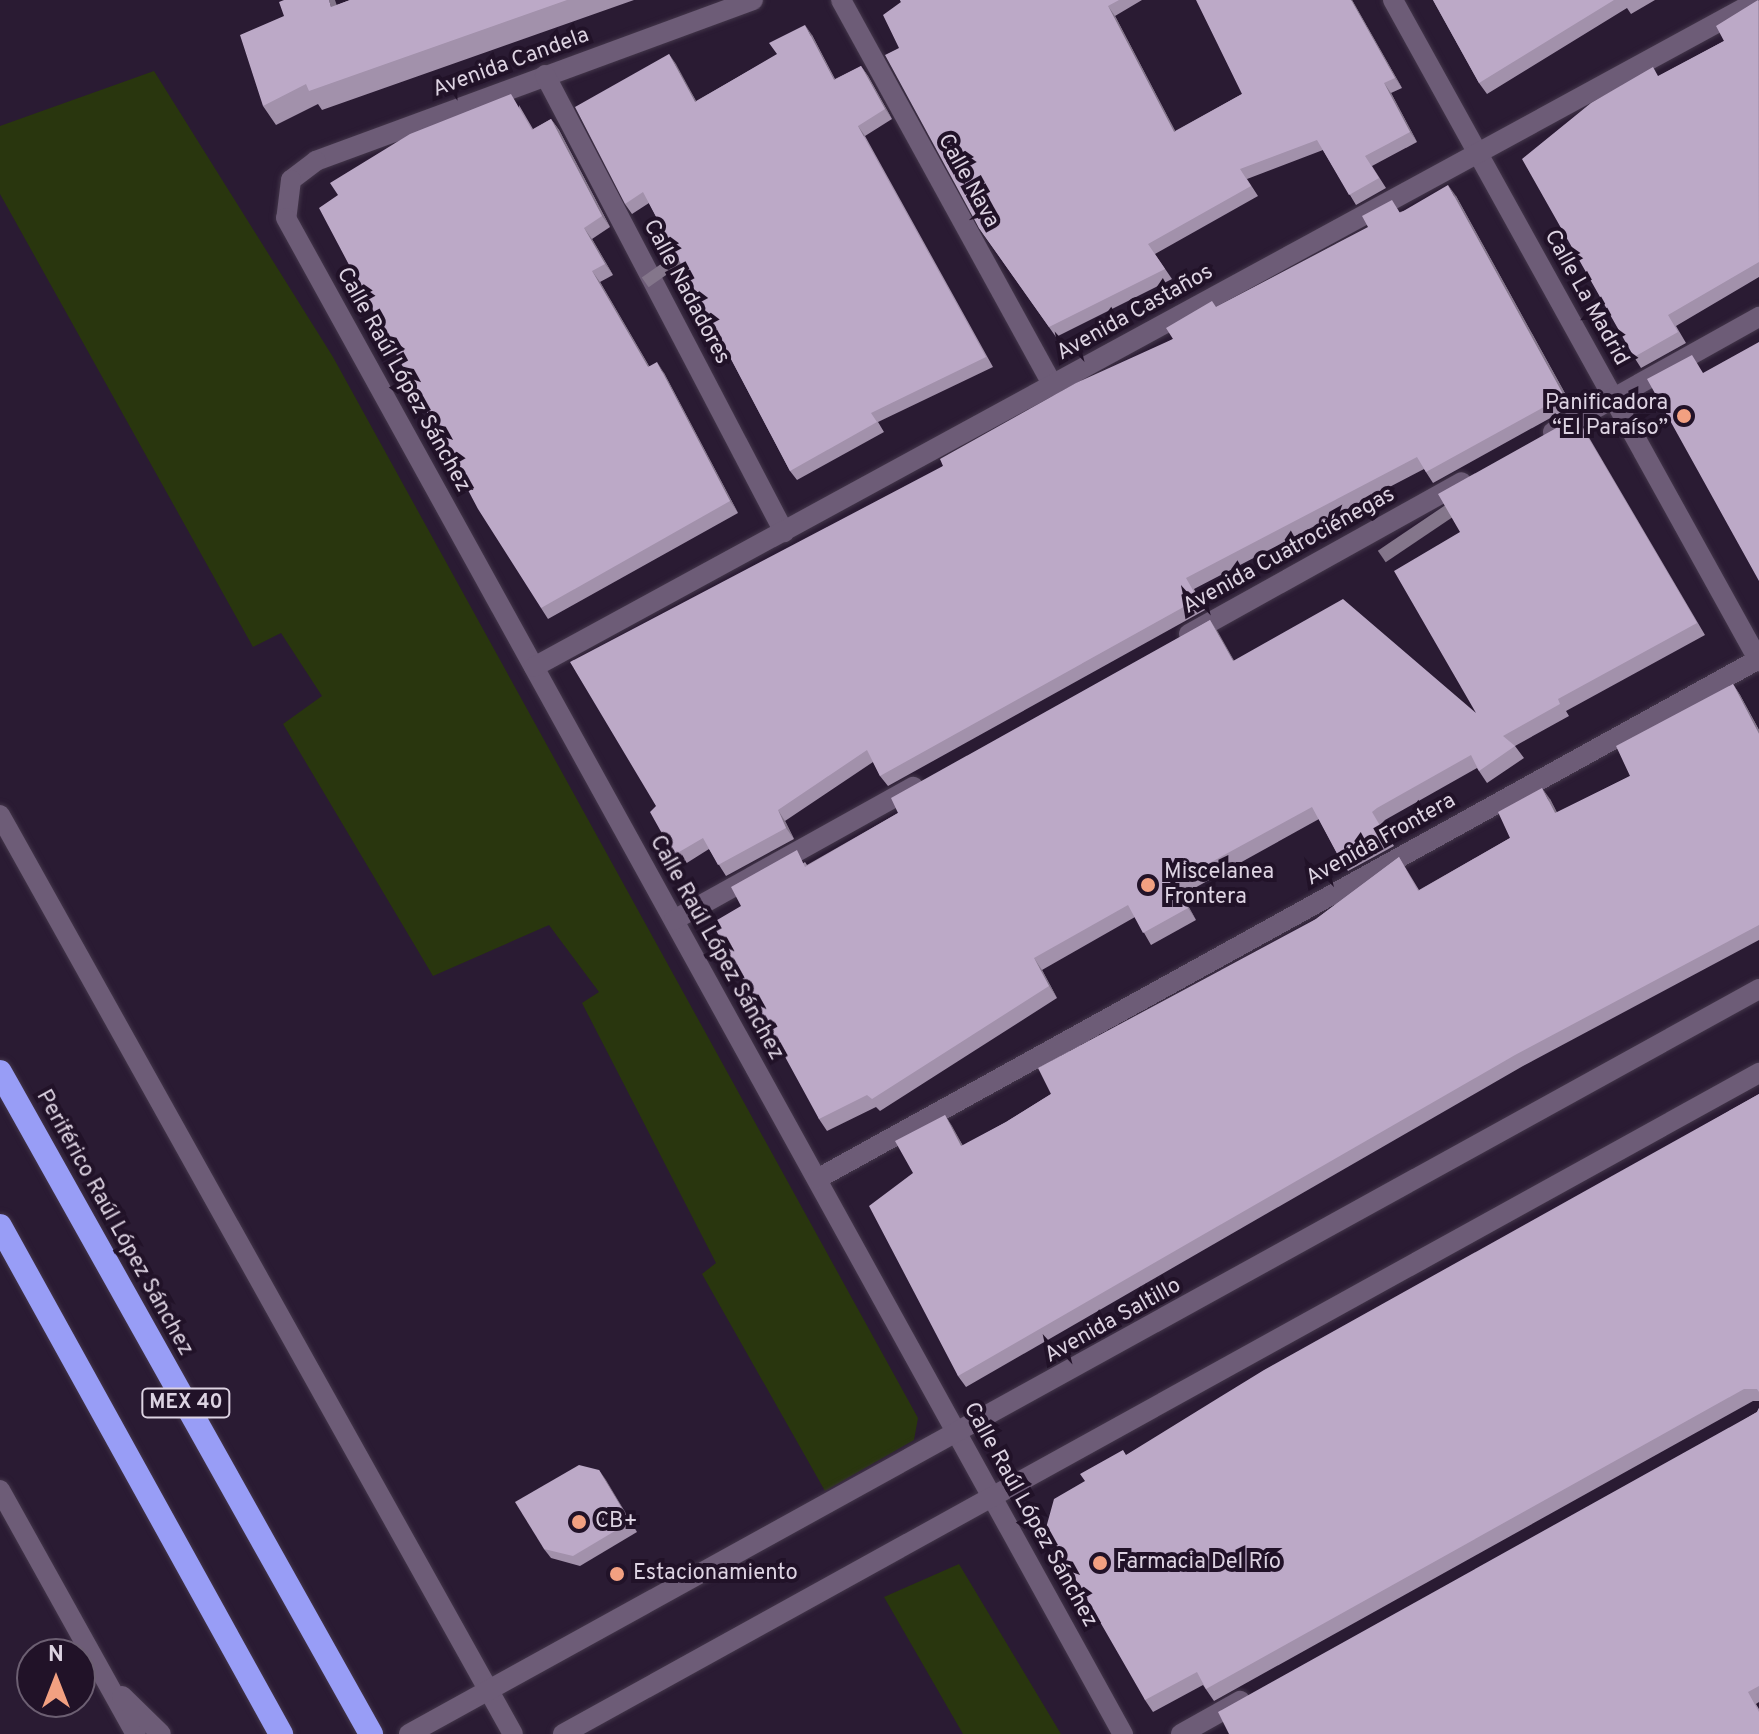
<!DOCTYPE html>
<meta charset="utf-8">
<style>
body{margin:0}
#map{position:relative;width:1759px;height:1734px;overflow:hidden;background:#2a1b33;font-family:Overpass,sans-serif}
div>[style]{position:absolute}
.green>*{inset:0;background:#29360e}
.roads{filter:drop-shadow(0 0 2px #43364a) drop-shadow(0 0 2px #43364a)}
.street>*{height:20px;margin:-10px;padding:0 10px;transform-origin:10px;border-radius:10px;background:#6d5c77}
.secondary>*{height:20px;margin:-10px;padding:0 10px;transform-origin:10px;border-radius:10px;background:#6d5c77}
.highway>*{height:24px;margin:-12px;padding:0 12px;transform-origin:12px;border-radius:12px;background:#989df6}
.wall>*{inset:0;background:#a291ab}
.shaded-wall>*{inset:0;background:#84768b;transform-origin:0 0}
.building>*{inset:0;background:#bca9c7}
.dots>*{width:22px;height:22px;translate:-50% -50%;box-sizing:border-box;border:4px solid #211228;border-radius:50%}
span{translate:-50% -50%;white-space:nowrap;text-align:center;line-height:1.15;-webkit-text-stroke:8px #211228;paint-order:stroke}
.shield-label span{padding:2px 6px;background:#211228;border:2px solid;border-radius:6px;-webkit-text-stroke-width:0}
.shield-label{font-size:20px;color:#ddd3e2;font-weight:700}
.street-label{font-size:22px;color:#ddd3e2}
.poi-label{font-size:22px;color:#ddd3e2}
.right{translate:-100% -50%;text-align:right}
.left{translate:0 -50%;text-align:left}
.north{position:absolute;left:16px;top:1638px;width:80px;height:80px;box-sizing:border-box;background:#211228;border:2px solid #6c5f72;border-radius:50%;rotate:0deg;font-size:22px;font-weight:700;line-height:32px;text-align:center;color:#ddd3e2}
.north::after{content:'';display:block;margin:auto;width:28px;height:36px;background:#f2a081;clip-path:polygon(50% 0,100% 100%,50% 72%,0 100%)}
</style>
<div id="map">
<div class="green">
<i style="clip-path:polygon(154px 71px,333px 357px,918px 1418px,914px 1440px,825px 1491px,702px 1274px,716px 1263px,582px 1003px,599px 992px,549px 925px,433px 976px,283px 724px,322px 696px,281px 633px,253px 647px,0 194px,0 126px)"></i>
<i style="clip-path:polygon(959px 1564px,1061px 1734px,963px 1734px,884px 1597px)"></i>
</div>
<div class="roads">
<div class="street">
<i style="left:753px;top:0;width:466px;rotate:159.8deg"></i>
<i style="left:316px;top:161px;width:31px;rotate:143deg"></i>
<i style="left:291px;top:180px;width:38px;rotate:97deg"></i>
<i style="left:286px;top:218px;width:1732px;rotate:61.1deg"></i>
<i style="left:841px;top:0;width:440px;rotate:61.2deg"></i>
<i style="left:1393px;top:0;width:756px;rotate:61.03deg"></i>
<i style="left:545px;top:75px;width:516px;rotate:62.39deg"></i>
<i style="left:1553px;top:432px;width:236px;rotate:-29.2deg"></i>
<i style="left:1189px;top:634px;width:312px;rotate:-29.1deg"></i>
<i style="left:534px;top:667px;width:1395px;rotate:-28.57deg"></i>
<i style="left:674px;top:920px;width:274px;rotate:-29.1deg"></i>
<i style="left:817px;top:1179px;width:1076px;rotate:-28.9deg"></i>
<i style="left:1181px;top:1734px;width:68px;rotate:-29.2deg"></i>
</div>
<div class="secondary">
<i style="left:0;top:815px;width:1052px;rotate:60.83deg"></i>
<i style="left:0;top:1490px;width:279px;rotate:60.9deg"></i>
<i style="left:122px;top:1696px;width:54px;rotate:44.3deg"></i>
<i style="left:409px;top:1734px;width:1542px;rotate:-28.89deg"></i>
<i style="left:563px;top:1734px;width:1367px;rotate:-28.93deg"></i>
</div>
<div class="highway">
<i style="left:0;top:1072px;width:759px;rotate:60.73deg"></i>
<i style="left:0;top:1226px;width:581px;rotate:61.05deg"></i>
</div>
</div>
<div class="wall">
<i style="clip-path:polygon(350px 0,634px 0,322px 110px,318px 104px,276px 125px,263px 106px,337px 5px)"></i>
<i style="clip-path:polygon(900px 0,1142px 0,1115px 16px,1175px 131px,1242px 94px,1352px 0,1402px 88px,1391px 93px,1417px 142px,1372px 166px,1386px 188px,1356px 205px,1323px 150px,1247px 179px,1258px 196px,1155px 254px,1172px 279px,1056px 337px,979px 228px,899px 48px,901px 2px)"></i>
<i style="clip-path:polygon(1433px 0,1655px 0,1631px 14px,1627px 8px,1487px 94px,1479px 83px)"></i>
<i style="clip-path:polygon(1759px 0,1759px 277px,1676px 326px,1686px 343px,1641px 368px,1634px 357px,1659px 76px,1724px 41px)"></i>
<i style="clip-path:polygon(812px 35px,835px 79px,861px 66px,868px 76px,892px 119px,865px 136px,993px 367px,878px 422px,884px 432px,797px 480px,790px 471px,649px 203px,632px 214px,625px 204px,669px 54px,696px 101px)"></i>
<i style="clip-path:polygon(519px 105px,533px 129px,551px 119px,559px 130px,610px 227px,592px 239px,613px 275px,600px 282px,649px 366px,664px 373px,738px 513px,548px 619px,541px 608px)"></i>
<i style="clip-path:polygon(1456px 196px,1572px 406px,1433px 483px,1424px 469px,1194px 589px,1205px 610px,888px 786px,880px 776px,873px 762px,785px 821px,794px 839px,726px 876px,709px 849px,682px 866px,674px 855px,656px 806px,943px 466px,1173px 339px,1216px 307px,1400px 212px)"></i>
<i style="clip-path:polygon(1576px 417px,1584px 429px,1705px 635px,1566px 711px,1569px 716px,1515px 746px,1524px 758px,1487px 783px,1477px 768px,1385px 820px,1381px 824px,1394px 846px,1348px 871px,1340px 859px,1319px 819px,1182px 895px,1196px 920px,1151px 945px,1135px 917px,1042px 970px,1057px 998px,880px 1111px,876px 1107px,827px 1131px,819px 1119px,741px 906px,805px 862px,807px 865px,898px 813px,1210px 620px,1234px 661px,1476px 713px,1460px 532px)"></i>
<i style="clip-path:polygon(1733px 684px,1740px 695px,1759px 730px,1759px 940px,1523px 1066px,966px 1387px,958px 1376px,913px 1173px,945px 1115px,963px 1146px,1006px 1122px,1051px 1094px,1316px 919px,1399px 857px,1419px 890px,1510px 838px,1550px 799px,1557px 813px,1630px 776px)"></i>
<i style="clip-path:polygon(1759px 1094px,1759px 1401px,1753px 1401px,1214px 1701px,1203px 1685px,1153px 1712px,1145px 1700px,1085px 1481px,1127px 1455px)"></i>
<i style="clip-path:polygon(1759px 1408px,1759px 1702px,1756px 1704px,1759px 1709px,1759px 1734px,1229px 1734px,1757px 1412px)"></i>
<i style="clip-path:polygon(599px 1470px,637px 1532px,580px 1566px,551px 1558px,544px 1549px)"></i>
</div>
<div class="shaded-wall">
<i style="clip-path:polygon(329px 0,335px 0,336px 3px,345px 26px,331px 7px)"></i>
<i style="clip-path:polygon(1351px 0,1352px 0,1402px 88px,1395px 78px)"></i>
<i style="clip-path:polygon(1108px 6px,1115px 16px,1181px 142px,1174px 132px)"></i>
<i style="clip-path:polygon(805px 25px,812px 35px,840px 90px,834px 80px)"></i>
<i style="clip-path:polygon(669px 54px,676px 64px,702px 112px,695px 102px)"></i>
<i style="clip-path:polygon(861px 66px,868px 76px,892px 119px,885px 109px)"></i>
<i style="clip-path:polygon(1384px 83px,1391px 93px,1417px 142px,1410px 132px)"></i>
<i style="clip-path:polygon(551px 119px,559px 130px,610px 227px,602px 216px)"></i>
<i style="left:858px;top:126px;width:12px;height:264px;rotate:55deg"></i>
<i style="clip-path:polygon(1448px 185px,1456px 196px,1572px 406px,1564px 396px)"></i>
<i style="clip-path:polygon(584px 228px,592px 239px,613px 275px,605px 264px)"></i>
<i style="clip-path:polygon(592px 271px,600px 282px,656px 378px,648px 367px)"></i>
<i style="clip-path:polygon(657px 362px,664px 373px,738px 513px,730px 501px)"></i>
<i style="left:1576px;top:417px;width:14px;height:239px;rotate:56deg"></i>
<i style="clip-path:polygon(1210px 620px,1218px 632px,1241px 673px,1233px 661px)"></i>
<i style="clip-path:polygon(1733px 684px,1740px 695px,1759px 730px,1759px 734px)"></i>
<i style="clip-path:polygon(1542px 788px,1550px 799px,1563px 824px,1555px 813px)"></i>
<i style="clip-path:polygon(778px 810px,785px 821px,794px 839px,786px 828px)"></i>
<i style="clip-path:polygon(1173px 883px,1182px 895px,1196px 920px,1188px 908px)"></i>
<i style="clip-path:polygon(1034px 958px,1042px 970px,1057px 998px,1049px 986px)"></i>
<i style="clip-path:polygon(945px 1115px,952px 1126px,969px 1157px,961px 1146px)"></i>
<i style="clip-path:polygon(599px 1470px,606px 1480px,637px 1532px,630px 1522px)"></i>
</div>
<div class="building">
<i style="clip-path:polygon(284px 0,329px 0,331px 7px,350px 0,567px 0,309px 91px,306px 84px,263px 106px,240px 35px,284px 16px,279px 2px)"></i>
<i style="clip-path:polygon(900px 0,1119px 0,1108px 6px,1174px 132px,1242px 94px,1196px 0,1351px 0,1395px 78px,1384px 83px,1410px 132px,1365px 156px,1379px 178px,1349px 195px,1317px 140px,1240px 169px,1251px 186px,1148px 244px,1165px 269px,1049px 327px,979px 228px,885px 55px,899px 48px,883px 15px,901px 2px)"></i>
<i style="clip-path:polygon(1433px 0,1614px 0,1479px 83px)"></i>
<i style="clip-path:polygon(1758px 0,1759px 262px,1668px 315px,1678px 332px,1634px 357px,1522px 159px,1591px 103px,1653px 67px,1658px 76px,1724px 41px,1716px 26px)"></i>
<i style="clip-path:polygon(805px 25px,834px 80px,861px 66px,885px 109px,858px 126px,986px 357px,871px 413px,877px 422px,790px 471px,643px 192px,625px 204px,575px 107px,669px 54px,695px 102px,777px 54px,769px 43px)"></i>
<i style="clip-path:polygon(511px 94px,532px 130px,551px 119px,602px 216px,584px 228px,605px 264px,592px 271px,648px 367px,657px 362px,730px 501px,541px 608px,478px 509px,319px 208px,338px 195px,330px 183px,410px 134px)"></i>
<i style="clip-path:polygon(1448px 185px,1564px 396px,1426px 472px,1417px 457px,1186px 578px,1198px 599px,880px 776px,867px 750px,778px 810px,786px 828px,718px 865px,703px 838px,674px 855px,650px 812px,656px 806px,570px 662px,943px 466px,940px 459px,1076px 383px,1173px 339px,1166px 328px,1212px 301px,1216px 307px,1368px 227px,1362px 216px,1392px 200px,1400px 213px)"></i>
<i style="clip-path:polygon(1759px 342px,1759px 581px,1647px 379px,1692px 355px,1703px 373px)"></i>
<i style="clip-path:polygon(1576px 417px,1697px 623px,1558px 699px,1560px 704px,1503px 736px,1515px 746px,1479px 771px,1471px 755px,1377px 808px,1372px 812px,1385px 834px,1340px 859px,1312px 807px,1173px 883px,1188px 908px,1143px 933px,1128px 905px,1034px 958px,1049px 986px,872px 1099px,867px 1095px,819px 1119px,712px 923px,741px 906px,731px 887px,797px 850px,805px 867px,898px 813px,891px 798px,1210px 620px,1233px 661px,1343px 599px,1476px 713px,1394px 571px,1460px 532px,1438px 494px)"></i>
<i style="clip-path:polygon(1733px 684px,1759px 734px,1759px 925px,1515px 1055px,958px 1376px,869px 1206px,913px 1173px,895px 1141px,945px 1115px,961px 1146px,1006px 1122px,1051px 1094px,1038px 1068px,1316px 919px,1399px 857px,1418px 891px,1510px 838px,1498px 812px,1542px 788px,1555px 813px,1630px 776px,1616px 746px)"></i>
<i style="clip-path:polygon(1759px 1094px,1759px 1392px,1757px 1389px,1744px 1389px,1206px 1689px,1197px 1672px,1145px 1700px,1046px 1528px,1054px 1499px,1085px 1481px,1080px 1474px,1123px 1450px,1126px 1455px,1264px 1370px)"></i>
<i style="clip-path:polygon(1759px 1408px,1759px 1686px,1748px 1692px,1759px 1712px,1759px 1734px,1229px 1734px,1218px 1712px,1757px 1412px)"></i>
<i style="clip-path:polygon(579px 1465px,599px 1470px,630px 1522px,573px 1556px,544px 1549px,515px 1502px)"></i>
</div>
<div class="dots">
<i style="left:1684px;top:416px;background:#f2a081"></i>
<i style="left:1148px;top:885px;background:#f2a081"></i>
<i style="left:579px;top:1522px;background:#f2a081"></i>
<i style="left:1100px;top:1563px;background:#f2a081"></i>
<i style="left:617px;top:1574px;background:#f2a081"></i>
</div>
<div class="shield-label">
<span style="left:186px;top:1403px">MEX 40</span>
</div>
<div class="street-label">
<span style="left:511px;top:63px;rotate:-20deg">Avenida Candela</span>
<span style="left:968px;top:181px;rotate:61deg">Calle Nava</span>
<span style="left:686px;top:292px;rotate:62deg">Calle Nadadores</span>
<span style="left:1586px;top:298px;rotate:61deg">Calle La Madrid</span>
<span style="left:1135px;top:313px;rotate:-29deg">Avenida Castaños</span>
<span style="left:403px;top:380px;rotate:61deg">Calle Raúl López Sánchez</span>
<span style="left:1289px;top:551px;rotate:-29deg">Avenida Cuatrociénegas</span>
<span style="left:1381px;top:840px;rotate:-29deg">Avenida Frontera</span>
<span style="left:716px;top:948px;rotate:61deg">Calle Raúl López Sánchez</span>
<span style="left:114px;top:1223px;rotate:61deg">Periférico Raúl López Sánchez</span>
<span style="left:1113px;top:1321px;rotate:-29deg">Avenida Saltillo</span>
<span style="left:1030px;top:1515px;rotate:61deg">Calle Raúl López Sánchez</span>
</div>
<div class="poi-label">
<span class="right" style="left:1668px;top:416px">Panificadora<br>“El Paraíso”</span>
<span class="left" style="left:1164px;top:885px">Miscelanea<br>Frontera</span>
<span class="left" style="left:595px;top:1522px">CB+</span>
<span class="left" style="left:1116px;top:1563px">Farmacia Del Río</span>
<span class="left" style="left:633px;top:1574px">Estacionamiento</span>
</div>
<div class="north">N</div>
</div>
